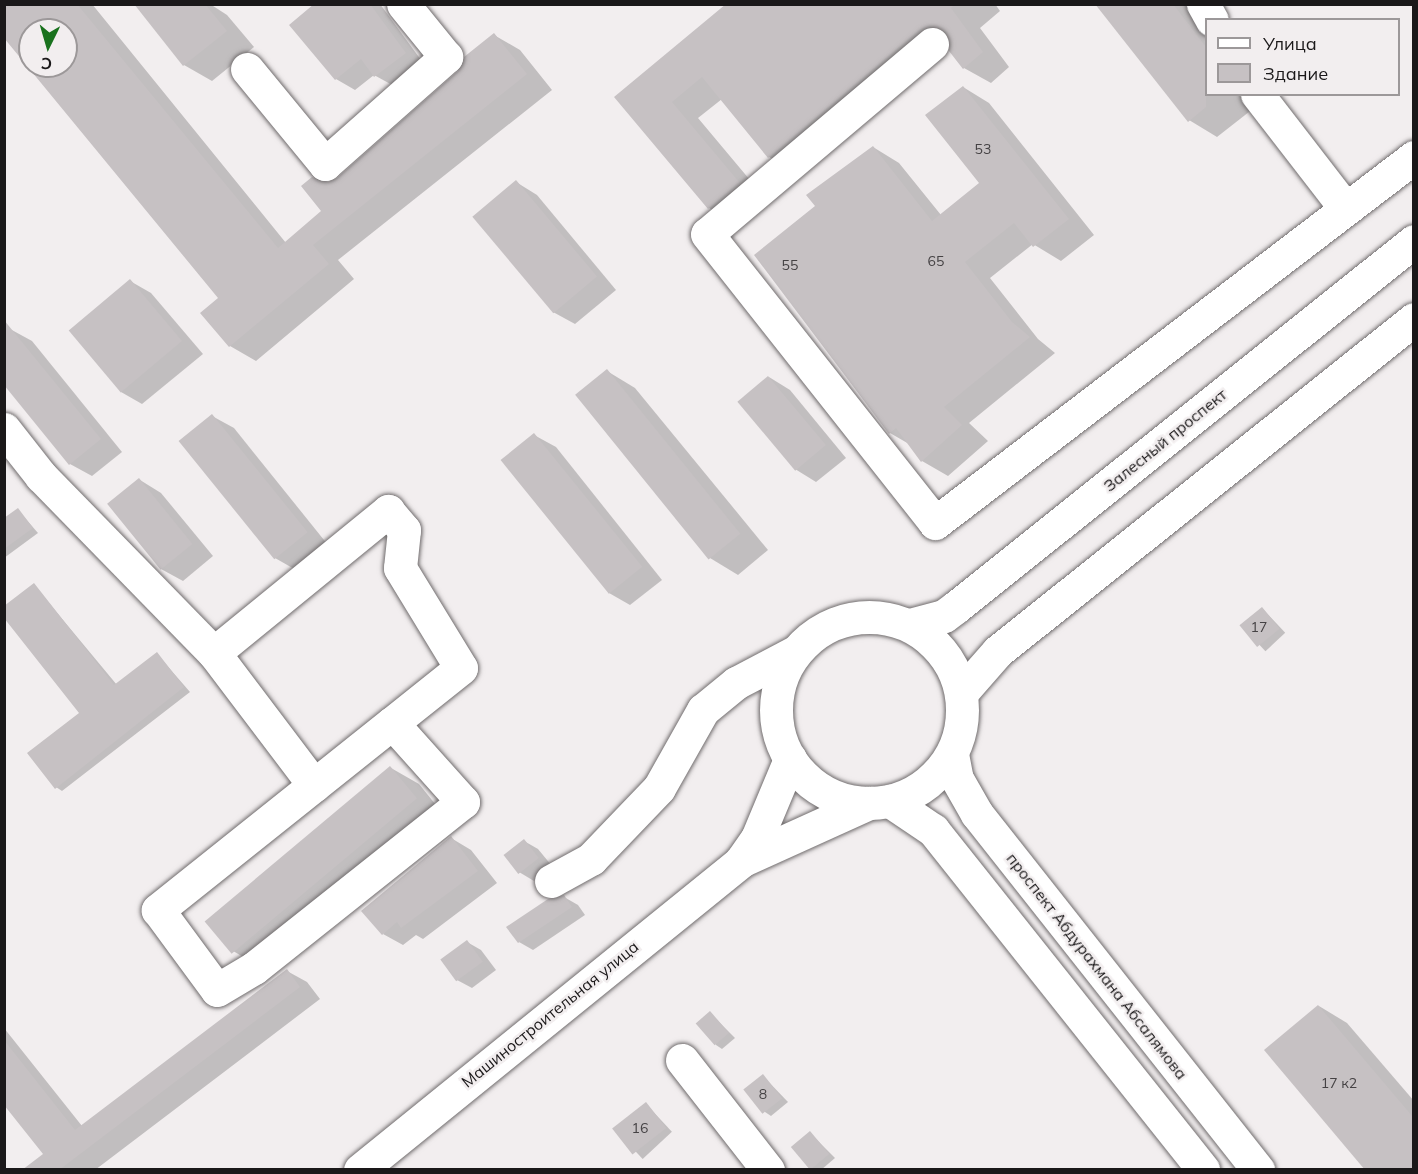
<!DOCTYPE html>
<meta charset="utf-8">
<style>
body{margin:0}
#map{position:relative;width:1418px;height:1174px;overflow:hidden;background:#f2eeef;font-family:Mulish,sans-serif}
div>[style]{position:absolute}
.shadow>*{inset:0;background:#0003;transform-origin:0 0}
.building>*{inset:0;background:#c6c1c3;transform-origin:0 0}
.roads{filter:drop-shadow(0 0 2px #706c6d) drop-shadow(0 0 2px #706c6d)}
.minor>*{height:33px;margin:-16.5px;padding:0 16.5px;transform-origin:16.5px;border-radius:16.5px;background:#fff}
.minor>.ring{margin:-16.5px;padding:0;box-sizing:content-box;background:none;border:33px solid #fff;border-radius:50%}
span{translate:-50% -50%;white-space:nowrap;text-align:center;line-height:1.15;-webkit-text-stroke:5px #f2eeef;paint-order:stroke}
.number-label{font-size:14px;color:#454244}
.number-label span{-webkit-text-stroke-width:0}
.street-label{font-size:16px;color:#1a1819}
.frame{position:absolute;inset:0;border:6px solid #1a1819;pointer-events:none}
.legend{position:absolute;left:1205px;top:18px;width:195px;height:78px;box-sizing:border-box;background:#f2eeef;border:2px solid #9c9899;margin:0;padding:8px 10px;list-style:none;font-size:18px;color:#1a1819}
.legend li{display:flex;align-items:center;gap:12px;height:30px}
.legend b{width:30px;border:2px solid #9c9899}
.north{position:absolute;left:18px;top:18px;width:60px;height:60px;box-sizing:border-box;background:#f2eeef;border:2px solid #9c9899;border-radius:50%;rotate:185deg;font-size:16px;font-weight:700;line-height:24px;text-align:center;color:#1a1819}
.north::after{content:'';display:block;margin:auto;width:21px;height:27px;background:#1a721e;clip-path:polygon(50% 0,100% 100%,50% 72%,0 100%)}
</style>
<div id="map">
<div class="shadow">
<i style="clip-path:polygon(4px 4px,92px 4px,286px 243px,324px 211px,328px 184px,338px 179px,460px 72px,494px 35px,520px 50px,552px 90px,338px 260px,354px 279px,256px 361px,230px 346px,220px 298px,31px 66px,66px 66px,66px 30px,30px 30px,30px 65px)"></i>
<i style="clip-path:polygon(135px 4px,210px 4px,227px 15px,254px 47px,212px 81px,184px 65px)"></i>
<i style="clip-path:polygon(317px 4px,380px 4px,424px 64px,394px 86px,374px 75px,355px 90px,336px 79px,291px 26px)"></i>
<i style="clip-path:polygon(728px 4px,995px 4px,1000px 11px,980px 28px,1009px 67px,991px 83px,964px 68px,950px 45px,796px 172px,769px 157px,722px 99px,698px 118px,765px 198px,736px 223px,709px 208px,616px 97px)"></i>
<i style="clip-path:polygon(1107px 4px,1187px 4px,1206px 29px,1206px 94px,1258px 94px,1263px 101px,1217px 137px,1189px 120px)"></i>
<i style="clip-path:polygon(963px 87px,989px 103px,1094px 235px,1061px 261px,1033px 244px,990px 278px,1038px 339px,1055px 353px,969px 423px,988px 441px,948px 476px,922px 461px,909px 444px,890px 433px,817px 206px,873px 147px,899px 163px,941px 215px,981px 183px)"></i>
<i style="clip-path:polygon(516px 182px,537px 195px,616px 290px,575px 324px,553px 312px)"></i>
<i style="clip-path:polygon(130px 281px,151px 293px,203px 354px,142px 404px,121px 392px)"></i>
<i style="clip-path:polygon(10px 329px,32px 341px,122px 452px,92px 476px,70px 464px)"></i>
<i style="clip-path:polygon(607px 371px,635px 388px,768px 550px,738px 575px,710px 558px)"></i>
<i style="clip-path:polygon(769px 377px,790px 390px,846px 458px,816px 482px,795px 469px)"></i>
<i style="clip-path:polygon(212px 416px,234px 428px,328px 545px,296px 570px,275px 558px)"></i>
<i style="clip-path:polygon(534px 435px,556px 447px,662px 580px,630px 605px,609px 593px)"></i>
<i style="clip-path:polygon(140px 480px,161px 493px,213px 556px,183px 581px,161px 569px)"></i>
<i style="clip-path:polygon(18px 510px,38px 533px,4px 558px,4px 520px)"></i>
<i style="clip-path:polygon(34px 585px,117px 685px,157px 654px,190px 692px,62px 791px,56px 787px,81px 713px)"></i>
<i style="left:1262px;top:608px;width:34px;height:27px;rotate:47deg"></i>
<i style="clip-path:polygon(391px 768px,419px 784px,444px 815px,257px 965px,228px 948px)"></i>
<i style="clip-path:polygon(451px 838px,471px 850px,497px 883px,423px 939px,416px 935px,403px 945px,383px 934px)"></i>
<i style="clip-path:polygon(524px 841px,538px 849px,552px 866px,534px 881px,519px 872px)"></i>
<i style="clip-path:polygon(564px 897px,578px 905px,585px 915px,533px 950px,519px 942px)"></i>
<i style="clip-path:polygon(467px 942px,481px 950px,496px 970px,472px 988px,457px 980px,442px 960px)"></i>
<i style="clip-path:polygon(287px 971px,307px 982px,320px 999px,95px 1170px,25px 1170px,45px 1154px,4px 1102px,4px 1028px,82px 1126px)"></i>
<i style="clip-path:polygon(1319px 1006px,1347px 1023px,1414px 1101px,1414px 1170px,1367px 1170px)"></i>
<i style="clip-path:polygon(710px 1013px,735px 1038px,722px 1049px,716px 1045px)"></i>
<i style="clip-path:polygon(763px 1076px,788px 1102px,771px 1116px,765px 1112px)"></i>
<i style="left:646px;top:1104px;width:38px;height:40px;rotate:47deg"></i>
<i style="clip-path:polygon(810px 1133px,835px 1158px,821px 1170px,811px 1168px)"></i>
</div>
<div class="building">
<i style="clip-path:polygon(evenodd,4px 4px,77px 4px,278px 248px,321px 211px,301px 186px,312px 177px,328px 182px,337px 178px,458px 71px,464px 57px,494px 33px,527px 74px,313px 245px,329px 264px,229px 347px,200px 313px,218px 298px,4px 38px,4px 4px,30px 30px,66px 30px,66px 66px,30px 66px,30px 30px)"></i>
<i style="clip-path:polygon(134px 4px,205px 4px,227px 31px,183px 66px)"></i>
<i style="clip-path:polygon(314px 4px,370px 4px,406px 53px,374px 77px,361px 59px,335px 80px,289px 25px)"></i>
<i style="clip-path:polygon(726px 4px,955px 4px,951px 8px,983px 52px,963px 69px,949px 51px,946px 32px,929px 26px,920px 29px,768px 158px,702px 77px,672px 102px,739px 182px,708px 209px,614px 97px)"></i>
<i style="clip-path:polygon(1095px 4px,1173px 4px,1206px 47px,1206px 107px,1188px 122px)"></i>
<i style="clip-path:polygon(963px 86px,1069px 219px,1033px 247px,1014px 223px,965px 262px,1012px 322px,1030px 337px,944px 407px,962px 425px,921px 462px,896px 428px,889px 434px,754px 255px,815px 206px,806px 195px,873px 146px,932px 221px,979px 183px,925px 115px)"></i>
<i style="left:516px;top:180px;width:126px;height:57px;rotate:50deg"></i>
<i style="left:130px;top:279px;width:81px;height:80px;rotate:50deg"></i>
<i style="clip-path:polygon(4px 320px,101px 439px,69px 465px,4px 385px)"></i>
<i style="left:607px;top:369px;width:212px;height:41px;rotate:51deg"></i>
<i style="left:768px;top:376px;width:90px;height:40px;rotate:50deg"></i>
<i style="left:212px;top:414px;width:152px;height:43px;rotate:51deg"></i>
<i style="left:534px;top:433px;width:172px;height:43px;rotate:51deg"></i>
<i style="left:139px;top:478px;width:85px;height:41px;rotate:51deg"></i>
<i style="clip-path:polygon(18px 508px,33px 528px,4px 549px,4px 518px)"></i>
<i style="clip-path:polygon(34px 583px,114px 685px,157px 652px,184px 687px,55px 789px,27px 753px,79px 713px,4px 618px,4px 606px)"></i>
<i style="left:1262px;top:607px;width:28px;height:29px;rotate:51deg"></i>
<i style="left:390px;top:766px;width:42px;height:242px;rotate:50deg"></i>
<i style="clip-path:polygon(451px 836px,478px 871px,401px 928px,397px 922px,382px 935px,361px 911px)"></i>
<i style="left:524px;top:839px;width:24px;height:26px;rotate:52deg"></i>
<i style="clip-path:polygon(564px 895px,572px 907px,518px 943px,506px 927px,548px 899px)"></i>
<i style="left:467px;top:940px;width:27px;height:33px;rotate:54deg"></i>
<i style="clip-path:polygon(287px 969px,300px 987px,59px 1170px,22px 1170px,43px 1154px,4px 1105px,4px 1040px,75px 1130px)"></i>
<i style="clip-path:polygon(1318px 1005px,1413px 1117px,1413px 1170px,1365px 1170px,1264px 1050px)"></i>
<i style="left:710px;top:1011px;width:29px;height:19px;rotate:49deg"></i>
<i style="left:763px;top:1074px;width:31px;height:25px;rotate:52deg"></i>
<i style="left:646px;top:1102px;width:33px;height:43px;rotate:52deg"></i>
<i style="left:810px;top:1131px;width:30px;height:25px;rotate:50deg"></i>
</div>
<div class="roads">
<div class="minor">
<i style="left:1203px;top:4px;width:18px;rotate:61deg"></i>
<i style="left:932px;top:44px;width:294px;rotate:139.8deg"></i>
<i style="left:707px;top:234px;width:368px;rotate:51.7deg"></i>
<i style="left:935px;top:523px;width:603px;rotate:-37.38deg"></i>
<i style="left:247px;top:69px;width:123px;rotate:50.6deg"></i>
<i style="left:325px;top:164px;width:162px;rotate:-41.5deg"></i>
<i style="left:446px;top:57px;width:68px;rotate:-129.1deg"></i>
<i style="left:1257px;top:94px;width:145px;rotate:52.3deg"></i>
<i style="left:4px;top:429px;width:60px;rotate:51.8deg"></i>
<i style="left:41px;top:476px;width:248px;rotate:45.7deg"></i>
<i style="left:214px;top:653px;width:166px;rotate:52.9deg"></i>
<i class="ring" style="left:776px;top:617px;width:153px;height:153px"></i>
<i style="left:910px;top:625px;width:35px;rotate:-15deg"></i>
<i style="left:944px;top:616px;width:15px;rotate:-37deg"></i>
<i style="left:956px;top:607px;width:586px;rotate:-38.63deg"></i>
<i style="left:214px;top:653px;width:225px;rotate:-39.2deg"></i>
<i style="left:388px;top:511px;width:25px;rotate:50deg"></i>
<i style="left:404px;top:530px;width:38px;rotate:96deg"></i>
<i style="left:400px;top:568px;width:117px;rotate:58.6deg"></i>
<i style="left:461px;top:668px;width:88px;rotate:141.4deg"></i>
<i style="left:392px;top:723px;width:300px;rotate:141.4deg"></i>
<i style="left:158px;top:910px;width:99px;rotate:53.6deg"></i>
<i style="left:217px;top:990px;width:43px;rotate:-30.7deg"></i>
<i style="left:254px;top:968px;width:267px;rotate:-38.5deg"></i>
<i style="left:463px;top:802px;width:106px;rotate:-131.9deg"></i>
<i style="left:962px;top:692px;width:55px;rotate:-48.7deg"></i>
<i style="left:998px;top:651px;width:532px;rotate:-38.59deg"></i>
<i style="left:952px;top:754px;width:25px;rotate:79deg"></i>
<i style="left:957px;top:779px;width:40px;rotate:60.3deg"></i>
<i style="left:977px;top:814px;width:454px;rotate:51.7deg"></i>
<i style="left:890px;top:801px;width:52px;rotate:34deg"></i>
<i style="left:933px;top:830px;width:434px;rotate:51.5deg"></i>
<i style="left:741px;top:861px;width:28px;rotate:-55deg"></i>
<i style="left:757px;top:838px;width:86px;rotate:-67.3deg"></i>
<i style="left:551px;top:881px;width:46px;rotate:-28.8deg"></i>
<i style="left:591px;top:859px;width:98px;rotate:-46.2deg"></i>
<i style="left:659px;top:788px;width:90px;rotate:-60.6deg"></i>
<i style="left:703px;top:710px;width:43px;rotate:-39.3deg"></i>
<i style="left:736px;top:683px;width:67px;rotate:-27.7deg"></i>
<i style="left:682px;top:1060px;width:140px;rotate:52deg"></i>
<i style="left:360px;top:1170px;width:491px;rotate:-39deg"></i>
<i style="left:741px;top:861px;width:141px;rotate:-24.4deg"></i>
</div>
</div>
<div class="number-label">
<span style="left:983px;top:149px">53</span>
<span style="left:936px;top:261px">65</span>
<span style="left:790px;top:265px">55</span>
<span style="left:1259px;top:627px">17</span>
<span style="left:1339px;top:1083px">17 к2</span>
<span style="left:763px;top:1094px">8</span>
<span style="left:640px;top:1128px">16</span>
</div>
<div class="street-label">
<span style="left:1165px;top:440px;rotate:-39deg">Залесный проспект</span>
<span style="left:1097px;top:966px;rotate:52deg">проспект Абдурахмана Абсалямова</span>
<span style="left:550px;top:1014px;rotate:-39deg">Машиностроительная улица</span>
</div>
<div class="frame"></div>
<ul class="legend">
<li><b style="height:8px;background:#fff"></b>Улица</li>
<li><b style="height:16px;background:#c6c1c3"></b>Здание</li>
</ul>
<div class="north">С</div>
</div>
